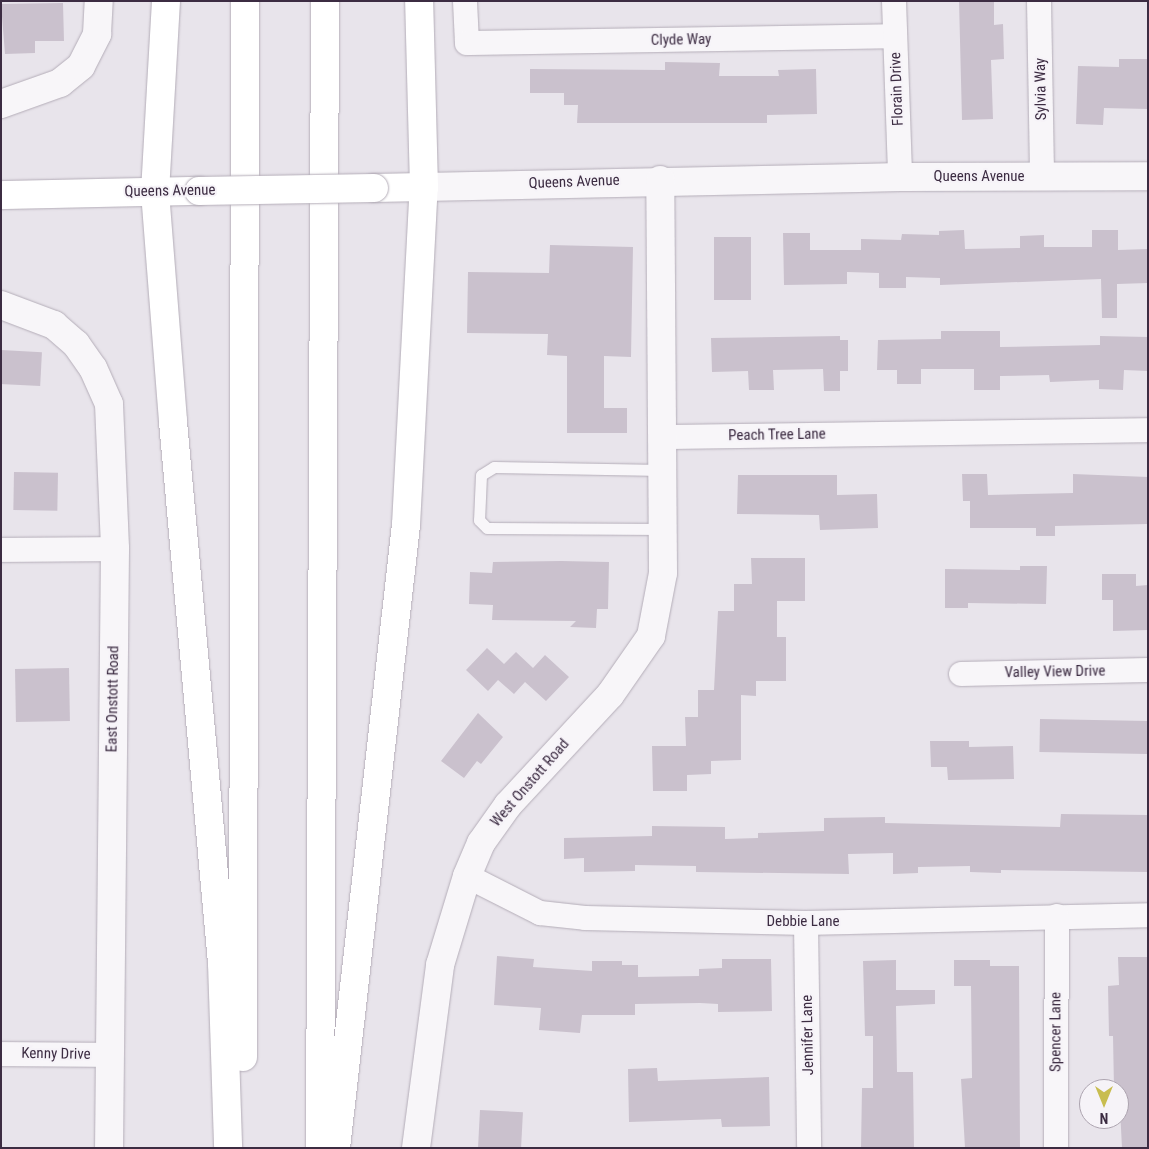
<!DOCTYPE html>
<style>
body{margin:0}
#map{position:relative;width:1149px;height:1149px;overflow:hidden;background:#e8e4eb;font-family:"Roboto Condensed",sans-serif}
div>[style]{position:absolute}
.building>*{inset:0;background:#cac1cd;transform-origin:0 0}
.roads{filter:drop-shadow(0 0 1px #b4adb8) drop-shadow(0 0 1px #b4adb8)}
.service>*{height:11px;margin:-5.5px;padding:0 5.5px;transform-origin:5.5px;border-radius:5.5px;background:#f8f6f9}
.minor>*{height:24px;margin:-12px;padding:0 12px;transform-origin:12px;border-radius:12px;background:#f8f6f9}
.tertiary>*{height:28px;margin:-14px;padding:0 14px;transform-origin:14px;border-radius:14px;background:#f8f6f9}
.secondary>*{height:28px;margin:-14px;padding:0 14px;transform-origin:14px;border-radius:14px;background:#fff}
.motorway>*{height:28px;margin:-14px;padding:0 14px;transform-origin:14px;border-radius:14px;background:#fff}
.bridges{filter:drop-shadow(0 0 1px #b4adb8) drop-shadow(0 0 1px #b4adb8)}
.secondary-bridge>*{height:28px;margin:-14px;padding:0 14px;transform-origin:14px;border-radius:14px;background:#fff}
span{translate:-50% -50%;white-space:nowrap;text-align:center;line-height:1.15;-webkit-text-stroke:4px #f6f3f8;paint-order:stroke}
.street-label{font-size:15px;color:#3c2c42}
.frame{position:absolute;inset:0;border:2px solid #3c2c42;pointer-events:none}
.north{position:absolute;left:1079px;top:1079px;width:50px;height:50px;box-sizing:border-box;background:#f6f3f8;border:1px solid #aca3af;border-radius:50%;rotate:180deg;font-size:14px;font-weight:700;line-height:20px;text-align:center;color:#3c2c42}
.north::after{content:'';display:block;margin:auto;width:18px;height:22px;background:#c8bd50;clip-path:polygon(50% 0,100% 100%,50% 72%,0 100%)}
</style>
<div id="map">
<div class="building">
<i style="clip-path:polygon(959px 1px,994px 1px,994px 25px,1003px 24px,1004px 59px,991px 60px,993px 119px,962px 120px)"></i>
<i style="clip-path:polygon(63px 3px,64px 41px,35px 41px,35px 53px,5px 54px,1px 4px)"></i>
<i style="clip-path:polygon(1119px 59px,1148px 59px,1148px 109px,1104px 108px,1103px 125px,1076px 124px,1078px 66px,1119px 67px)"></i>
<i style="clip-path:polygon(665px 62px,720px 63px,719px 76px,779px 76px,778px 70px,816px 69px,817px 114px,767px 115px,767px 123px,577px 123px,578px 105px,564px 105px,564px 93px,530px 93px,530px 69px,665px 70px)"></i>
<i style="clip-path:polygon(964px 230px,965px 249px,1020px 248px,1020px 236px,1044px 235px,1044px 247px,1092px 247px,1092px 230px,1118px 230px,1118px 250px,1148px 249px,1148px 283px,1117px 284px,1117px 318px,1102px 318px,1101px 279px,940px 285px,940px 278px,906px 277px,906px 288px,879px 288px,879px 273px,847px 272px,847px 284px,784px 285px,783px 233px,810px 233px,810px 250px,861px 250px,861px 239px,901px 240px,902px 234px,939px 235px,939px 231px)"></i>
<i style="left:714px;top:237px;width:37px;height:63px"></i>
<i style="clip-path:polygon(550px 245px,633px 247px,631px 357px,604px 356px,604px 408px,627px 408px,627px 433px,567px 433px,567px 356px,547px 355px,548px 334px,467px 333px,468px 272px,549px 273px)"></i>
<i style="clip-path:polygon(941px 331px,1000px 331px,1000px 347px,1100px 345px,1100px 336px,1148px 337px,1148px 371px,1124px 370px,1123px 390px,1099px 389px,1099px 380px,1050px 382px,1049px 375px,1000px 376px,1000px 390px,974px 390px,974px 369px,921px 369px,921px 384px,897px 384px,897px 370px,877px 370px,878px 340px,941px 339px)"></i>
<i style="clip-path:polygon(840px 336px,840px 340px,848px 340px,848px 371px,840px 371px,840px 391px,824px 391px,823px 369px,773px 370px,774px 390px,749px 390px,748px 371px,712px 372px,711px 338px)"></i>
<i style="left:1px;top:350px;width:41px;height:34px;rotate:3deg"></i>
<i style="left:14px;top:472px;width:44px;height:38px;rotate:1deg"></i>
<i style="clip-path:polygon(962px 474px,987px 474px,988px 495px,1073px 493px,1073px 474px,1148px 477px,1148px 524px,1055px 526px,1055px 536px,1036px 536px,1036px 528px,970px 528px,970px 501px,963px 501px)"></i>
<i style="clip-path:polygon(738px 475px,837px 475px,837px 495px,877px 494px,878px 528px,820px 530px,819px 515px,737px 514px)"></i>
<i style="clip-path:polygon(751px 558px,805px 558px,805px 601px,777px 601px,777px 637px,786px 637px,786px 681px,756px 681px,756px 696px,741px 695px,741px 760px,711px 761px,711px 774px,687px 775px,687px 791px,653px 791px,652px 746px,686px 746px,685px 717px,698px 717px,698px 690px,714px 690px,718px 611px,734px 611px,734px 584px,752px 584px)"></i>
<i style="clip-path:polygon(561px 561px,609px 562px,608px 609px,597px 609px,596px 628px,570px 627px,576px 621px,492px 620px,493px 605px,469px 604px,470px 572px,492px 573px,493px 562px)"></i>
<i style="clip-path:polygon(1020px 566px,1047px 566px,1046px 604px,968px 603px,968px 608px,945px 608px,945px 569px,1020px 570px)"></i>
<i style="clip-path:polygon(1102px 574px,1136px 574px,1136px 586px,1148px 585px,1148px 630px,1113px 631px,1113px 600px,1102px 600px)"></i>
<i style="clip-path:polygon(487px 648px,504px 664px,516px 652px,533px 668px,545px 655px,569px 677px,546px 701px,525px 682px,514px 694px,498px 680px,488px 691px,466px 670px)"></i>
<i style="left:69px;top:668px;width:53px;height:54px;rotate:89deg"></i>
<i style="clip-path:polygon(478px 713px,503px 737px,481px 764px,477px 761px,464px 778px,441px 761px)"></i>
<i style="left:1040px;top:719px;width:108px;height:33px;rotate:1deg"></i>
<i style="clip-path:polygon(930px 741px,969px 741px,969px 747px,1013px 746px,1014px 779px,948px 780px,947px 767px,931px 767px)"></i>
<i style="clip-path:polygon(1061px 814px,1148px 815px,1148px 872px,1001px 870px,1001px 873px,970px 872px,970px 866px,918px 867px,918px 873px,893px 874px,893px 853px,848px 854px,849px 874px,696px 872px,696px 866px,635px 865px,635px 871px,584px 872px,584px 858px,564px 859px,564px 838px,652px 836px,652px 826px,725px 827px,725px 839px,758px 838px,758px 833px,824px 831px,824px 818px,885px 817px,885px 823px,1060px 827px)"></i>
<i style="clip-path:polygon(497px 956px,534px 959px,533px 967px,592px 971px,592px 961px,622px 961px,622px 965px,638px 965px,638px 977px,699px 976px,699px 969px,722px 968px,722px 959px,771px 959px,772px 1011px,718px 1012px,718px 1004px,700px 1003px,635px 1004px,635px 1015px,582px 1015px,580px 1033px,539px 1030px,541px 1008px,494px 1005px)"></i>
<i style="clip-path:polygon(1118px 957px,1148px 957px,1148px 1148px,1122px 1148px,1119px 1089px,1114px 1089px,1113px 1036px,1109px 1036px,1108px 986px,1119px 985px)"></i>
<i style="clip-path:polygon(896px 960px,896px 990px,935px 990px,935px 1004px,896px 1006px,897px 1072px,913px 1072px,914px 1148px,861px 1148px,862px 1088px,873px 1088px,873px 1036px,865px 1036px,863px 961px)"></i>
<i style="clip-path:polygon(954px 960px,990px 960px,990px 966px,1019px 966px,1020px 1148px,965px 1148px,961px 1079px,972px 1078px,971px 986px,954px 986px)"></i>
<i style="clip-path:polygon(657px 1068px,658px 1081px,769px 1077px,770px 1126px,722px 1127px,721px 1119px,629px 1122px,628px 1069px)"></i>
<i style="left:480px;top:1110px;width:43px;height:38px;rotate:3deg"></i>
</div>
<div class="roads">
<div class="service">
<i style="left:662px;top:470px;width:168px;rotate:-179deg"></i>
<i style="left:494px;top:467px;width:15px;rotate:148deg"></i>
<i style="left:481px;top:475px;width:45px;rotate:92.5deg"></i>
<i style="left:479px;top:520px;width:11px;rotate:45deg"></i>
<i style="left:487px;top:528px;width:176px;rotate:0.3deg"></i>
</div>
<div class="minor">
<i style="left:465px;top:1px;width:42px;rotate:87.3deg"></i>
<i style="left:467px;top:43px;width:428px;rotate:-0.9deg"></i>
<i style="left:894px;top:1px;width:176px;rotate:88deg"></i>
<i style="left:1039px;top:1px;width:176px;rotate:89deg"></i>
<i style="left:664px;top:437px;width:484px;rotate:-0.8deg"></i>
<i style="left:1px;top:550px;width:114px;rotate:-0.5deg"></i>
<i style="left:961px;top:674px;width:187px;rotate:-1.2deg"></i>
<i style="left:467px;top:876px;width:82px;rotate:26.9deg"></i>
<i style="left:540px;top:913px;width:45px;rotate:6.3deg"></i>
<i style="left:585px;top:918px;width:221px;rotate:1.3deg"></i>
<i style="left:806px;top:923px;width:342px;rotate:-1.3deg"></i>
<i style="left:806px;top:923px;width:225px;rotate:89.2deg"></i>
<i style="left:1px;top:1054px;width:109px;rotate:0.5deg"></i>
<i style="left:1056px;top:1148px;width:232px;rotate:-89.8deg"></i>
</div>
<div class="tertiary">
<i style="left:1px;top:104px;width:63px;rotate:-19.6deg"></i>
<i style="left:60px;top:83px;width:27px;rotate:-39deg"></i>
<i style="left:81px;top:66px;width:36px;rotate:-63deg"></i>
<i style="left:97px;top:34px;width:33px;rotate:-87deg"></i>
<i style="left:424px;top:187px;width:476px;rotate:-1.2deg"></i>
<i style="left:900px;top:177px;width:248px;rotate:-0.2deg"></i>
<i style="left:1px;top:305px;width:57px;rotate:20.7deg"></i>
<i style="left:54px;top:325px;width:29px;rotate:41deg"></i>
<i style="left:76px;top:344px;width:29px;rotate:55deg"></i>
<i style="left:93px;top:368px;width:39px;rotate:66deg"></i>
<i style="left:109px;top:404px;width:145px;rotate:87.6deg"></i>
<i style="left:115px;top:549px;width:599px;rotate:90.57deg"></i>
<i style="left:416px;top:1148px;width:185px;rotate:-82.5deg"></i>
<i style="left:440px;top:965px;width:93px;rotate:-73.1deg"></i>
<i style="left:467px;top:876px;width:36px;rotate:-67deg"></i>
<i style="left:481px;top:843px;width:47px;rotate:-54.6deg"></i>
<i style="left:508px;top:805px;width:150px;rotate:-47.2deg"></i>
<i style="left:610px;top:695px;width:72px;rotate:-55.2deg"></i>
<i style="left:651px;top:636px;width:64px;rotate:-79.2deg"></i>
<i style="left:663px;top:573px;width:393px;rotate:-90.4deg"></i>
</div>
<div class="secondary">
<i style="left:374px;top:188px;width:50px;rotate:-1.1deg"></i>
<i style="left:1px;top:195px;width:198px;rotate:-1.2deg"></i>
</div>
<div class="motorway">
<i style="left:166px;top:1px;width:191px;rotate:93.3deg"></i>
<i style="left:155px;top:192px;width:231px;rotate:85.5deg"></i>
<i style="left:173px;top:422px;width:543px;rotate:84.82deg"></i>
<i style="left:222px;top:963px;width:185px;rotate:88.1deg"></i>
<i style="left:243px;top:1057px;width:1056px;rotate:-89.89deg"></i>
<i style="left:320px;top:1148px;width:1147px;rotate:-89.75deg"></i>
<i style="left:336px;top:1148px;width:627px;rotate:-83.59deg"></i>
<i style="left:406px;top:525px;width:338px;rotate:-87deg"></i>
<i style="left:424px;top:187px;width:186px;rotate:-91.5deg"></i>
</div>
</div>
<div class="bridges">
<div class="secondary-bridge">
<i style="left:199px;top:191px;width:175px;rotate:-1deg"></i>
</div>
</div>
<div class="street-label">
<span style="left:681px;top:40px;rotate:-1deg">Clyde Way</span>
<span style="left:897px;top:89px;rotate:-92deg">Florain Drive</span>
<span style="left:1041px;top:89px;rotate:-91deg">Sylvia Way</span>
<span style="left:979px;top:177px">Queens Avenue</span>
<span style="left:574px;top:182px;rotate:-2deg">Queens Avenue</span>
<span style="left:170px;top:191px;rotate:-1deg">Queens Avenue</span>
<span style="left:777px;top:435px;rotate:-1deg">Peach Tree Lane</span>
<span style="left:1055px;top:672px;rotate:-1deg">Valley View Drive</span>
<span style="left:113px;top:699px;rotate:-89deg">East Onstott Road</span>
<span style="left:530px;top:783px;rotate:-49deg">West Onstott Road</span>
<span style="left:803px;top:922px">Debbie Lane</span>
<span style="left:1056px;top:1032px;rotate:-90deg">Spencer Lane</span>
<span style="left:808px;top:1035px;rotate:-91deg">Jennifer Lane</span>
<span style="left:56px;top:1054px;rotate:1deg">Kenny Drive</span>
</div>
<div class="frame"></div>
<div class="north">N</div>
</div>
